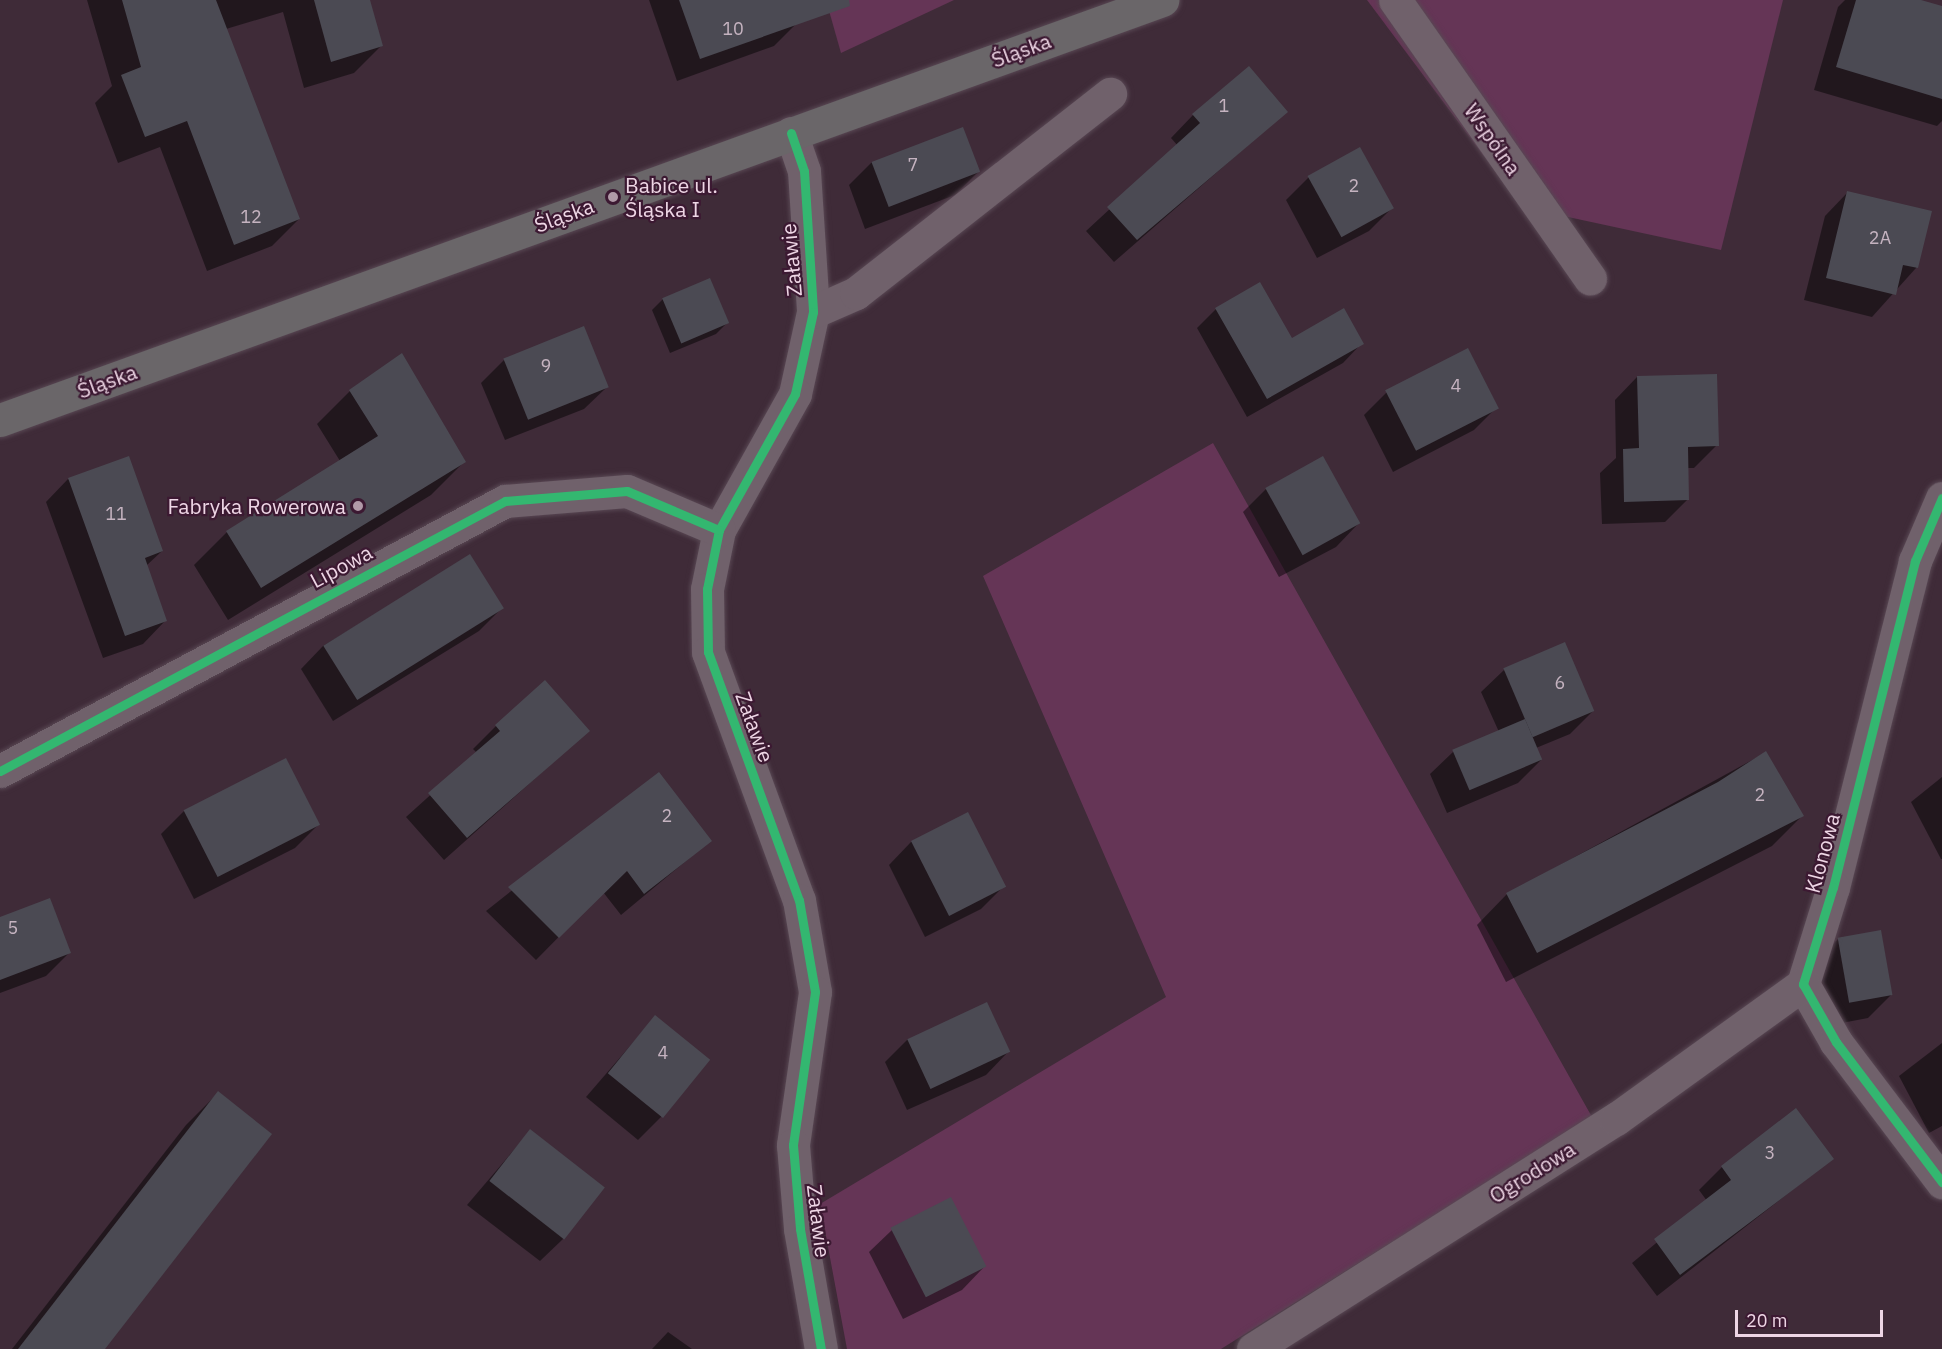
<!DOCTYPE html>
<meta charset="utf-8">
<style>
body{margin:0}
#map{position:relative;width:1942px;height:1349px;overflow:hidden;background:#3f2b38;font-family:"IBM Plex Sans",sans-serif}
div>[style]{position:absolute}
.green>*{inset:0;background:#653556}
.shadow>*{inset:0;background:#0007}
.building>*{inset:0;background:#4b4a53;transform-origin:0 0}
.roads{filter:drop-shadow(0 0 2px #584753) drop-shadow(0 0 2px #584753)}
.minor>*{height:33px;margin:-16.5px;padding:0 16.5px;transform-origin:16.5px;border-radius:16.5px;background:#70616b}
.major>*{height:33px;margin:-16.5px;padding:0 16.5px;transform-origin:16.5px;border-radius:16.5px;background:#6a6669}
.cycleway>*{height:9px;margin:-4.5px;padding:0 4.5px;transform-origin:4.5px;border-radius:4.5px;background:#33b770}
.dots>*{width:16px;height:16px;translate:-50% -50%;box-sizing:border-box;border:3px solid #3c1932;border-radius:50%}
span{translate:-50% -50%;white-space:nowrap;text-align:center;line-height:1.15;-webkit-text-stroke:4.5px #3c1932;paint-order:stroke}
.number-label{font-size:18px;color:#c5b3c0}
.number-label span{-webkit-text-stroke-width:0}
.street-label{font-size:21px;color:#eed6e5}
.poi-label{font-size:21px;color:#eed6e5}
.left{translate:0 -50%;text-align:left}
.right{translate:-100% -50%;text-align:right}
.scale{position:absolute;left:1735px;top:1310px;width:148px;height:27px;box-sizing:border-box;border:3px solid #eed6e5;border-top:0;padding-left:8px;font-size:18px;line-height:21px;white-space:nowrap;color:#eed6e5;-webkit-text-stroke:4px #3c1932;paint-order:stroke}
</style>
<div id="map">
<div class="green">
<i style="clip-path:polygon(826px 0,954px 0,841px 53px)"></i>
<i style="clip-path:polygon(1367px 0,1783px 0,1721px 250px,1522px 207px)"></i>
<i style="clip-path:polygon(1213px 443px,1592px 1117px,1221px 1349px,847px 1349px,820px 1204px,1166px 997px,983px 576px)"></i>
</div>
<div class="shadow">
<i style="clip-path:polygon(87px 0,368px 0,381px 46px,354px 73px,304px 88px,283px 12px,226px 29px,299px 219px,272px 246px,207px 271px,160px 147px,118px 163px,95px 103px,112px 86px)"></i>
<i style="clip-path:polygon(649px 0,789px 0,797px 23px,774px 46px,677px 81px)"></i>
<i style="clip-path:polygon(1845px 0,1915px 0,1942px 8px,1942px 121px,1937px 126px,1814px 90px,1838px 7px)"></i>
<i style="clip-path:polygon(1286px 112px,1114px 262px,1086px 231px,1178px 146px,1171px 138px,1193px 115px)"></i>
<i style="clip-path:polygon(872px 162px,978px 172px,955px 195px,865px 229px,849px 185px)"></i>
<i style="clip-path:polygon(1309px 177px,1392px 208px,1369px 231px,1317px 258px,1286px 200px)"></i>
<i style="clip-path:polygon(1847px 193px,1930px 212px,1916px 268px,1872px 317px,1804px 300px,1825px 216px)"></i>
<i style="clip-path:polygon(663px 299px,727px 323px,716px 334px,670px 353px,652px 310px)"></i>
<i style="clip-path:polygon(1216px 309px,1291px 340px,1362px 343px,1343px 363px,1247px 417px,1197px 328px)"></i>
<i style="clip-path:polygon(583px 328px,607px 387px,584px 409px,505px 440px,481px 383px,504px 360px)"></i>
<i style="clip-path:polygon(1467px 350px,1497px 407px,1474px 430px,1393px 472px,1364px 415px,1387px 392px)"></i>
<i style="clip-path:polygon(402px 355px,464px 462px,431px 495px,228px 620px,194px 565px,227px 532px,340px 461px,317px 424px,350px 391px)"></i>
<i style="clip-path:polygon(1637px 377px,1717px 445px,1694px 468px,1687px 468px,1688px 499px,1665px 522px,1602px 524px,1600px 473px,1616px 458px,1615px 400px)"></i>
<i style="clip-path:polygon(68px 479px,162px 551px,146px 566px,165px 621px,143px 644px,103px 658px,46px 502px)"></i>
<i style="clip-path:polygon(1266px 489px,1358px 524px,1336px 547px,1279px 577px,1243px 512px)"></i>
<i style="clip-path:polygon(470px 556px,502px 608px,479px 631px,333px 721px,301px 669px,323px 646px)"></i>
<i style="clip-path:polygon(1504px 670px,1593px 711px,1570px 734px,1536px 748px,1541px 760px,1518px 783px,1447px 813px,1430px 774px,1453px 752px,1499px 732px,1481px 692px)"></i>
<i style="clip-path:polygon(496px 726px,588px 731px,444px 860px,406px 817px,477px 753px,473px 749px)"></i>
<i style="clip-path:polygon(1765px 753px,1802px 816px,1772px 846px,1506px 982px,1477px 925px,1507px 894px)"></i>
<i style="clip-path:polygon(659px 774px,710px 841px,621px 915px,603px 892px,536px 960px,486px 911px)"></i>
<i style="clip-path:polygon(1942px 777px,1942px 859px,1941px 859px,1911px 802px)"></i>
<i style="clip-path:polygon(184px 811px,318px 825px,295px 848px,194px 899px,161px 834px)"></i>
<i style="clip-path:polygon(967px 814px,1004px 886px,981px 909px,925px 937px,889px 865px,911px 842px)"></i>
<i style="clip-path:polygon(0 919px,69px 953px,46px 976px,0 993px)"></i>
<i style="clip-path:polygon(1838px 939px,1891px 995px,1868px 1018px,1826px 1026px,1815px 962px)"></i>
<i style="clip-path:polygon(655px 1017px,661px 1117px,638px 1140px,586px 1097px)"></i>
<i style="clip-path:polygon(908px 1039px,1008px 1052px,986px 1075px,907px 1110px,885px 1062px)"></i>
<i style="clip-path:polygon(1942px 1043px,1942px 1126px,1929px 1133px,1899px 1076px)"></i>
<i style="clip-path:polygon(218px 1093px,103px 1349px,12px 1349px,186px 1125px)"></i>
<i style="clip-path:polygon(530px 1131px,563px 1239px,540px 1261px,467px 1205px)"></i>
<i style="clip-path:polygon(1832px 1159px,1657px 1296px,1632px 1263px,1707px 1201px,1699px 1190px,1722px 1167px)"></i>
<i style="clip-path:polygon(892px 1230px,984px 1267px,962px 1290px,903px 1319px,869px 1252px)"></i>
<i style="clip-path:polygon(668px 1332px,692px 1349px,652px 1349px)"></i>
</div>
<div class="building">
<i style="clip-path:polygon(122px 0,216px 0,300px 219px,234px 245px,187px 121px,145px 137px,121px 75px,141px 67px)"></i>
<i style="clip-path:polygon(314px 0,370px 0,383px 46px,331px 62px)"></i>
<i style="clip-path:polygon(679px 0,849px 0,850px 6px,700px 59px)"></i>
<i style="clip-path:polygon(1856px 0,1921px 0,1942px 6px,1942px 99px,1836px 67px)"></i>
<i style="clip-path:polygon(1249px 66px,1288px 112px,1137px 240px,1107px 207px,1200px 123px,1192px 114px)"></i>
<i style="left:963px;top:127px;width:48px;height:98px;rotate:69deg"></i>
<i style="left:1360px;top:147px;width:70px;height:60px;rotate:61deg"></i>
<i style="clip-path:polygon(1847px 191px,1932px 211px,1918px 268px,1903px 265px,1896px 295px,1826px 278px)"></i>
<i style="left:710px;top:278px;width:49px;height:52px;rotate:67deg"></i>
<i style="clip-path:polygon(1260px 282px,1292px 338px,1344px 308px,1364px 344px,1267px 399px,1215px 308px)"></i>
<i style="left:584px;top:326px;width:66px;height:87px;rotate:68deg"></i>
<i style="left:1468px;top:348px;width:68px;height:93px;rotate:63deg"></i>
<i style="clip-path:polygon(402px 353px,466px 462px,261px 588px,226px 531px,378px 436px,349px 390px)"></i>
<i style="clip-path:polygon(1717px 374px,1719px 446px,1688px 447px,1689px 500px,1624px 502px,1623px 449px,1639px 448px,1637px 376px)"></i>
<i style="clip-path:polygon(129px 456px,163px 551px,145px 558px,167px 621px,125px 636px,68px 478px)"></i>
<i style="left:1323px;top:456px;width:77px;height:66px;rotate:61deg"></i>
<i style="left:470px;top:554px;width:64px;height:173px;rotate:58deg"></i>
<i style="left:1565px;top:642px;width:75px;height:67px;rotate:67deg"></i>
<i style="clip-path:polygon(545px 680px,590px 731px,467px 838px,428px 793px,500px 731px,495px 725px)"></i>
<i style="left:1525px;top:719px;width:44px;height:79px;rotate:67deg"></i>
<i style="clip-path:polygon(1766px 751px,1804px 816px,1537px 953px,1506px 893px,1718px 782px)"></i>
<i style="left:286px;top:758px;width:75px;height:115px;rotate:63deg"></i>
<i style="clip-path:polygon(659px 772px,712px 841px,644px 894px,627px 871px,559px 938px,508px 887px)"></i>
<i style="left:968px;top:812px;width:84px;height:64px;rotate:63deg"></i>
<i style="clip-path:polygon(50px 898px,71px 953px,0 980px,0 917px)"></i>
<i style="left:1881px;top:930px;width:66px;height:44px;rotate:80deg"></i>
<i style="left:987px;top:1002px;width:55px;height:88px;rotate:65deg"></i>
<i style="left:655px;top:1015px;width:71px;height:75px;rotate:39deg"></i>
<i style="clip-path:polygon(218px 1091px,272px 1134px,105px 1349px,18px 1349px)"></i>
<i style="clip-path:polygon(1796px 1108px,1834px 1159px,1680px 1275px,1654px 1239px,1731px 1180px,1721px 1166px)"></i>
<i style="left:530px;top:1129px;width:95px;height:66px;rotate:38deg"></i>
<i style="left:951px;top:1197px;width:78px;height:68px;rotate:63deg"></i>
</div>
<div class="roads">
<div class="minor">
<i style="left:1395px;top:0;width:340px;rotate:55deg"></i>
<i style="left:791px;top:133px;width:40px;rotate:71.1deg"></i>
<i style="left:804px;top:171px;width:141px;rotate:86.3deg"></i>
<i style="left:813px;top:312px;width:84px;rotate:102.4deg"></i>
<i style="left:795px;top:394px;width:156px;rotate:119.2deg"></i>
<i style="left:719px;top:530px;width:60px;rotate:101.5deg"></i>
<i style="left:707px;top:589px;width:63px;rotate:89.1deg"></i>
<i style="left:708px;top:652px;width:264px;rotate:69.9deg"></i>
<i style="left:799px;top:900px;width:93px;rotate:80.1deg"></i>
<i style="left:815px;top:992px;width:155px;rotate:98.2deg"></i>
<i style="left:793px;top:1145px;width:84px;rotate:85.2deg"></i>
<i style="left:800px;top:1229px;width:122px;rotate:80.1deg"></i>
<i style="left:813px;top:312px;width:47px;rotate:-23.8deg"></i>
<i style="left:856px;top:293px;width:323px;rotate:-38.1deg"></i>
<i style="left:1942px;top:498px;width:69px;rotate:113.2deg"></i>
<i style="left:1915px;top:561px;width:336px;rotate:104.1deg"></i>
<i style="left:1833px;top:887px;width:102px;rotate:107.2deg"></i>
<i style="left:1803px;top:984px;width:67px;rotate:60.4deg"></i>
<i style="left:1836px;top:1042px;width:176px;rotate:52.9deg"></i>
<i style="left:0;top:771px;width:573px;rotate:-28.13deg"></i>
<i style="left:505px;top:501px;width:122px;rotate:-4.7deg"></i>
<i style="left:627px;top:491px;width:100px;rotate:23deg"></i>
<i style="left:1253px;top:1349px;width:430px;rotate:-32.4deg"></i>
<i style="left:1616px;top:1119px;width:231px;rotate:-35.8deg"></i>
</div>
<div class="major">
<i style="left:0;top:420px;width:1236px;rotate:-19.87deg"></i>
</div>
</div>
<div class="cycleway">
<i style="left:791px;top:133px;width:40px;rotate:71.1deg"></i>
<i style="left:804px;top:171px;width:141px;rotate:86.3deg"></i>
<i style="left:813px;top:312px;width:84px;rotate:102.4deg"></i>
<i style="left:795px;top:394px;width:156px;rotate:119.2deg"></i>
<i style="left:719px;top:530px;width:60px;rotate:101.5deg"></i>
<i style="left:707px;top:589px;width:63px;rotate:89.1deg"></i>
<i style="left:708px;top:652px;width:264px;rotate:69.9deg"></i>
<i style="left:799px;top:900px;width:93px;rotate:80.1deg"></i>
<i style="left:815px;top:992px;width:155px;rotate:98.2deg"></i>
<i style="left:793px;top:1145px;width:84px;rotate:85.2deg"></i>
<i style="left:800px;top:1229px;width:122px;rotate:80.1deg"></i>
<i style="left:1942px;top:498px;width:69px;rotate:113.2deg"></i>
<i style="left:1915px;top:561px;width:336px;rotate:104.1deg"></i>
<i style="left:1833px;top:887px;width:102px;rotate:107.2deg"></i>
<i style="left:1803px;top:984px;width:67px;rotate:60.4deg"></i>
<i style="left:1836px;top:1042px;width:176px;rotate:52.9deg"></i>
<i style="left:0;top:771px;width:573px;rotate:-28.13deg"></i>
<i style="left:505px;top:501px;width:122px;rotate:-4.7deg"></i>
<i style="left:627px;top:491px;width:100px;rotate:23deg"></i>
</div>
<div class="dots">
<i style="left:613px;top:197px;background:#b19aa8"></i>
<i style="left:358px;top:506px;background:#b19aa8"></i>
</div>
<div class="number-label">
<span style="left:733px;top:29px">10</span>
<span style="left:1224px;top:106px">1</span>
<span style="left:913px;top:165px">7</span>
<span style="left:1354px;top:186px">2</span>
<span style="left:251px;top:217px">12</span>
<span style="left:1880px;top:238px">2A</span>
<span style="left:546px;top:366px">9</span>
<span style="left:1456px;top:386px">4</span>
<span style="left:116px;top:514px">11</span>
<span style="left:1560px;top:683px">6</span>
<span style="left:1760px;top:795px">2</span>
<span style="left:667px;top:816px">2</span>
<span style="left:13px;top:928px">5</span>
<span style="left:663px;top:1053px">4</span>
<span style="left:1770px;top:1153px">3</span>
</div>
<div class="street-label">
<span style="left:1021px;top:50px;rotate:-20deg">Śląska</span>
<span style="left:1493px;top:139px;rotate:55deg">Wspólna</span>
<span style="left:564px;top:215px;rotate:-20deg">Śląska</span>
<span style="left:791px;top:260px;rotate:-95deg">Załawie</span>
<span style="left:107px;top:381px;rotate:-20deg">Śląska</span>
<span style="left:341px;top:566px;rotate:-28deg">Lipowa</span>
<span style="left:755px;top:727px;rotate:70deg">Załawie</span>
<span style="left:1822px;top:853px;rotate:-75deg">Klonowa</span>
<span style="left:1532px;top:1172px;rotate:-32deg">Ogrodowa</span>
<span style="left:819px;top:1221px;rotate:83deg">Załawie</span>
</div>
<div class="poi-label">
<span class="left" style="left:625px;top:197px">Babice ul.<br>Śląska I</span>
<span class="right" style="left:346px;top:506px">Fabryka Rowerowa</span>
</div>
<div class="scale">20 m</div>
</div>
